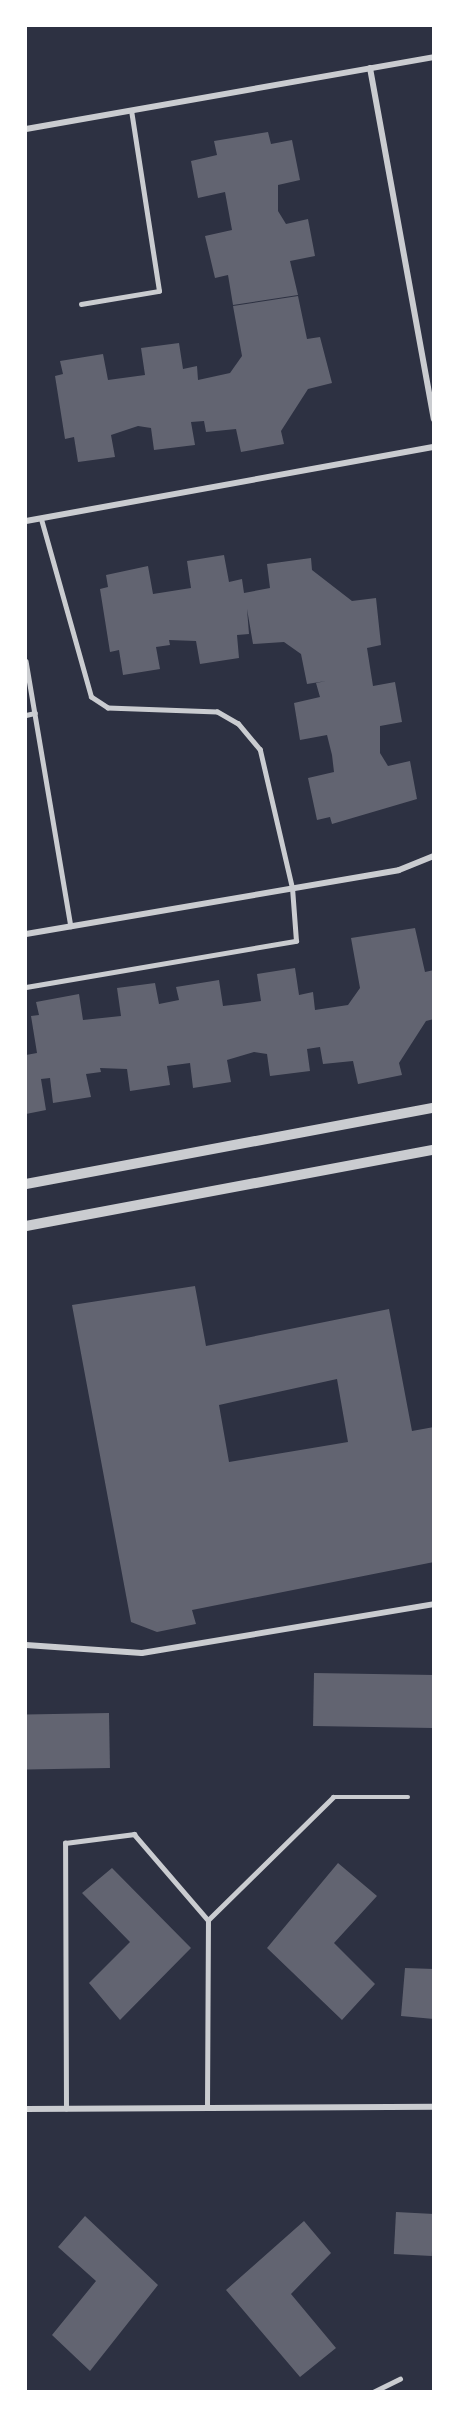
<!DOCTYPE html>
<style>
body{margin:0}
#map{position:relative;width:459px;height:2417px;overflow:hidden;background:#2d3142;font-family:Roboto,sans-serif}
div>[style]{position:absolute}
.building>*{inset:0;background:#626471;transform-origin:0 0}
.service>*{height:4.5px;margin:-2.25px;padding:0 2.25px;transform-origin:2.25px;border-radius:2.25px;background:#caccd0}
.minor>*{height:6px;margin:-3px;padding:0 3px;transform-origin:3px;border-radius:3px;background:#caccd0}
.tertiary>*{height:10px;margin:-5px;padding:0 5px;transform-origin:5px;border-radius:5px;background:#caccd0}
span{translate:-50% -50%;white-space:nowrap;text-align:center;line-height:1.15;-webkit-text-stroke:5px #fff;paint-order:stroke}
.frame{position:absolute;inset:0;border:27px solid #fff;pointer-events:none}
</style>
<div id="map">
<div class="building">
<i style="clip-path:polygon(268px 132px,271px 144px,292px 140px,300px 180px,278px 185px,278px 211px,286px 224px,308px 219px,315px 256px,290px 261px,298px 295px,233px 305px,228px 275px,215px 278px,205px 236px,232px 230px,225px 192px,198px 198px,191px 161px,217px 155px,214px 141px)"></i>
<i style="clip-path:polygon(298px 296px,307px 339px,320px 337px,332px 383px,308px 389px,281px 431px,284px 444px,241px 452px,236px 429px,206px 432px,204px 421px,191px 422px,195px 445px,154px 450px,151px 428px,138px 426px,111px 435px,115px 457px,78px 462px,74px 437px,65px 439px,55px 376px,63px 374px,60px 361px,103px 354px,108px 380px,145px 375px,141px 348px,179px 343px,183px 369px,197px 366px,198px 380px,230px 373px,242px 356px,233px 306px)"></i>
<i style="clip-path:polygon(224px 555px,229px 582px,242px 579px,244px 593px,270px 588px,267px 564px,311px 558px,312px 570px,352px 601px,376px 598px,381px 645px,367px 648px,373px 686px,395px 682px,402px 722px,380px 726px,380px 753px,388px 766px,410px 761px,417px 799px,332px 824px,330px 817px,317px 820px,308px 778px,334px 772px,332px 755px,327px 735px,300px 740px,294px 703px,320px 697px,316px 683px,326px 681px,307px 684px,301px 654px,284px 642px,253px 644px,247px 609px,249px 634px,237px 635px,239px 658px,200px 664px,196px 641px,169px 640px,170px 645px,156px 647px,160px 669px,123px 675px,119px 650px,110px 652px,100px 589px,108px 587px,106px 575px,148px 566px,153px 594px,191px 588px,187px 561px)"></i>
<i style="clip-path:polygon(415px 928px,425px 972px,434px 970px,434px 1019px,426px 1021px,399px 1063px,402px 1075px,358px 1084px,353px 1061px,323px 1064px,320px 1047px,307px 1049px,310px 1071px,270px 1076px,267px 1054px,254px 1052px,227px 1060px,231px 1082px,193px 1088px,190px 1063px,167px 1066px,170px 1085px,130px 1091px,127px 1069px,100px 1068px,101px 1072px,86px 1074px,91px 1097px,53px 1103px,50px 1078px,41px 1079px,46px 1110px,26px 1114px,26px 1055px,37px 1053px,31px 1016px,39px 1015px,36px 1002px,79px 994px,83px 1020px,121px 1016px,117px 988px,155px 983px,159px 1004px,179px 1000px,176px 987px,219px 980px,223px 1006px,240px 1004px,261px 1001px,257px 974px,295px 968px,299px 995px,313px 992px,315px 1010px,348px 1005px,360px 988px,351px 938px)"></i>
<i style="clip-path:polygon(evenodd,195px 1286px,206px 1346px,389px 1309px,412px 1431px,434px 1427px,434px 1562px,192px 1610px,196px 1624px,157px 1632px,131px 1622px,72px 1305px,195px 1286px,337px 1379px,348px 1442px,229px 1462px,219px 1405px,337px 1379px)"></i>
<i style="left:314px;top:1673px;width:120px;height:53px;rotate:1deg"></i>
<i style="left:109px;top:1713px;width:55px;height:83px;rotate:89deg"></i>
<i style="clip-path:polygon(338px 1863px,377px 1896px,334px 1943px,375px 1984px,342px 2020px,267px 1948px)"></i>
<i style="clip-path:polygon(112px 1868px,191px 1948px,120px 2020px,89px 1983px,130px 1942px,82px 1893px)"></i>
<i style="clip-path:polygon(405px 1968px,434px 1969px,434px 2019px,401px 2016px)"></i>
<i style="left:396px;top:2212px;width:38px;height:42px;rotate:3deg"></i>
<i style="clip-path:polygon(85px 2216px,158px 2285px,90px 2371px,52px 2335px,96px 2281px,58px 2247px)"></i>
<i style="clip-path:polygon(304px 2221px,331px 2253px,291px 2294px,336px 2348px,300px 2377px,226px 2290px)"></i>
</div>
<div class="service">
<i style="left:81px;top:304px;width:79px;rotate:-9.5deg"></i>
<i style="left:159px;top:291px;width:182px;rotate:-98.8deg"></i>
<i style="left:26px;top:661px;width:269px;rotate:80.4deg"></i>
<i style="left:26px;top:715px;width:9px;rotate:-13deg"></i>
<i style="left:26px;top:987px;width:274px;rotate:-9.7deg"></i>
<i style="left:296px;top:941px;width:53px;rotate:-94.3deg"></i>
<i style="left:292px;top:888px;width:142px;rotate:-103.1deg"></i>
<i style="left:260px;top:750px;width:34px;rotate:-130deg"></i>
<i style="left:238px;top:724px;width:24px;rotate:-150deg"></i>
<i style="left:217px;top:712px;width:109px;rotate:-177.9deg"></i>
<i style="left:108px;top:708px;width:20px;rotate:-147deg"></i>
<i style="left:91px;top:697px;width:185px;rotate:-105.7deg"></i>
<i style="left:207px;top:2108px;width:188px;rotate:-89.7deg"></i>
<i style="left:208px;top:1920px;width:175px;rotate:-44.5deg"></i>
<i style="left:333px;top:1797px;width:75px"></i>
<i style="left:66px;top:2109px;width:266px;rotate:-90.2deg"></i>
<i style="left:65px;top:1843px;width:70px;rotate:-7.4deg"></i>
<i style="left:134px;top:1834px;width:113px;rotate:49.3deg"></i>
<i style="left:373px;top:2392px;width:30px;rotate:-26deg"></i>
</div>
<div class="minor">
<i style="left:370px;top:68px;width:357px;rotate:79.7deg"></i>
<i style="left:26px;top:129px;width:414px;rotate:-10deg"></i>
<i style="left:26px;top:521px;width:415px;rotate:-10.3deg"></i>
<i style="left:26px;top:934px;width:378px;rotate:-9.7deg"></i>
<i style="left:399px;top:870px;width:38px;rotate:-22deg"></i>
<i style="left:26px;top:1645px;width:116px;rotate:3.9deg"></i>
<i style="left:142px;top:1653px;width:296px;rotate:-9.5deg"></i>
<i style="left:26px;top:2109px;width:408px;rotate:-0.3deg"></i>
</div>
<div class="tertiary">
<i style="left:26px;top:1184px;width:415px;rotate:-10.6deg"></i>
<i style="left:26px;top:1226px;width:415px;rotate:-10.6deg"></i>
</div>
<div class="frame"></div>
</div>
